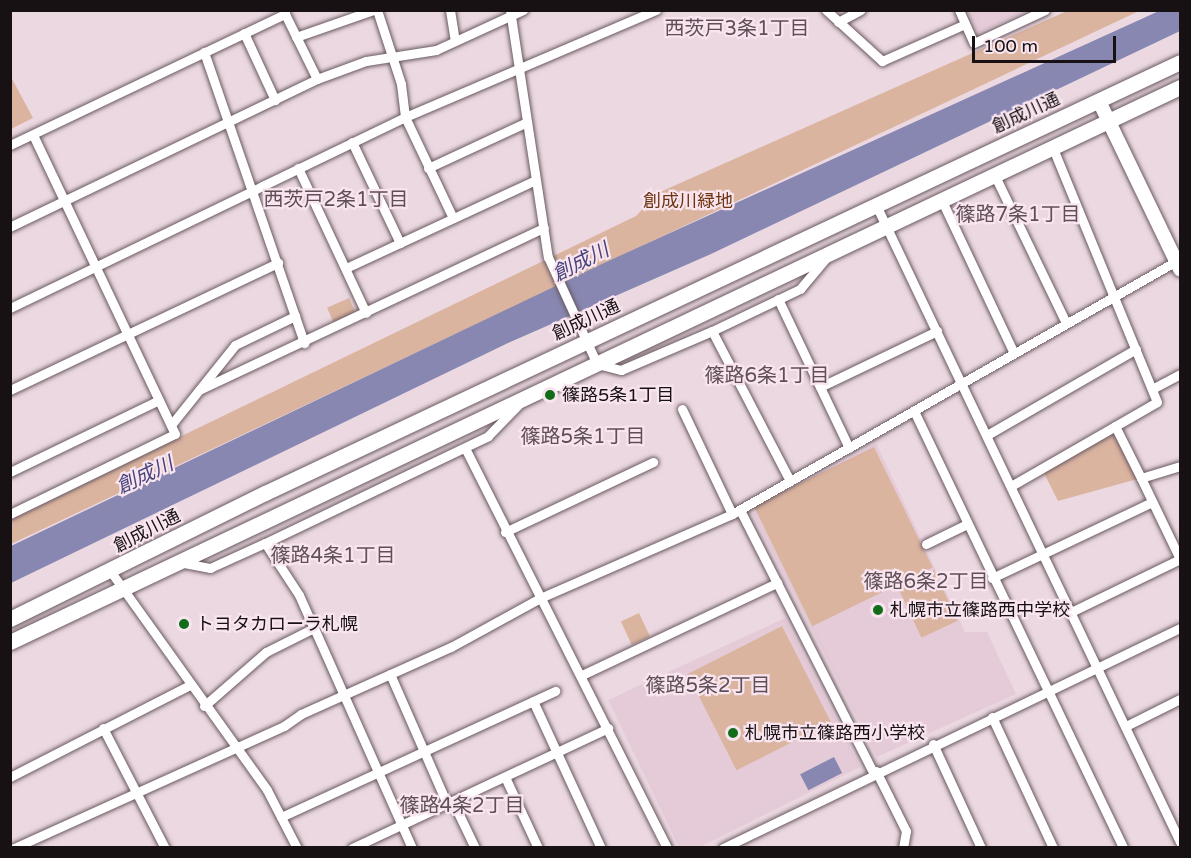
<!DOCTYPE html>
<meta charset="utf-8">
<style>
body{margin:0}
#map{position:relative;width:1191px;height:858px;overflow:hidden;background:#ebd8e1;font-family:"Varela Round","Noto Sans JP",sans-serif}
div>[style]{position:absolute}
.built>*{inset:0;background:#e5cbd8}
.green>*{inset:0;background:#dbb4a0;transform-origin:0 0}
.water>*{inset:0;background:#8787b1;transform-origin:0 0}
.roads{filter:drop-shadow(0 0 2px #695961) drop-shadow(0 0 2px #695961)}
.minor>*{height:9px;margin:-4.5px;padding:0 4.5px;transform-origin:4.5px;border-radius:4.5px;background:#fff}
.primary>*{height:14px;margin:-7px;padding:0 7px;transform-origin:7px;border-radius:7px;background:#fff}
.trunk>*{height:15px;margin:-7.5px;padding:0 7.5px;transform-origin:7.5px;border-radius:7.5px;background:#fff}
.dots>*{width:16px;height:16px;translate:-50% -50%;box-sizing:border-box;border:3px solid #f9e5ef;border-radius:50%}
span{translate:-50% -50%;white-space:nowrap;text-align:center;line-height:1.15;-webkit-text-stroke:4.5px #f9e5ef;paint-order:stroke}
.street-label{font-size:18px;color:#171114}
.park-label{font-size:18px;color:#6d3510}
.poi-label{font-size:18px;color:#171114}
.left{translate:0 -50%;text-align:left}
.neighbourhood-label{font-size:20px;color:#5f4f57}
.water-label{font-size:20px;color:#48457d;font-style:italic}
.frame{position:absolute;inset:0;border:12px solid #171114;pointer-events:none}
.scale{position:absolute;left:972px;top:36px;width:144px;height:27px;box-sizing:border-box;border:3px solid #171114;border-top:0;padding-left:8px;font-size:18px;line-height:21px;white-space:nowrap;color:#171114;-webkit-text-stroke:4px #f9e5ef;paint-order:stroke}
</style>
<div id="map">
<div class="built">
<i style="clip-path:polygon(967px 11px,1027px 11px,978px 33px)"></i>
<i style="clip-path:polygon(876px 443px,965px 632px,987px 632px,1016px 694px,877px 757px,753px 514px)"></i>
<i style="clip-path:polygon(785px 618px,860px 767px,700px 847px,679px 847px,608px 700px)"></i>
</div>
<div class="green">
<i style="clip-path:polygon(1067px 11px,1139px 11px,11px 544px,10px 519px,636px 216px,658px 193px)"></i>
<i style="clip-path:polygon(10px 75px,33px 118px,11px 129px,10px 129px)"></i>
<i style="left:349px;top:298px;width:17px;height:24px;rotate:66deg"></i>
<i style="clip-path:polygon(1115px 426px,1141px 478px,1058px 501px,1042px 469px)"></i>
<i style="left:874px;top:447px;width:134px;height:134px;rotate:64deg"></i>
<i style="left:934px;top:570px;width:56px;height:40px;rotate:65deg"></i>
<i style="left:639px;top:613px;width:26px;height:20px;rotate:65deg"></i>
<i style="left:782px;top:626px;width:108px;height:106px;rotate:63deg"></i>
</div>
<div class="water">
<i style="clip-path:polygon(1159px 11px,1180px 11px,1180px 31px,711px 254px,508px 343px,11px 583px,11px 546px,604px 263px)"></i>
<i style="left:834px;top:757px;width:18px;height:38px;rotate:63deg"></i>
</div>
<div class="roads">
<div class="minor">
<i style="left:377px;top:10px;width:78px;rotate:72deg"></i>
<i style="left:401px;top:84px;width:33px;rotate:83deg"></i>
<i style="left:405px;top:117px;width:112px;rotate:64.6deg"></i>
<i style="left:450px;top:10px;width:31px;rotate:81deg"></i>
<i style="left:510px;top:10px;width:250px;rotate:81.3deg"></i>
<i style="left:548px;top:257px;width:118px;rotate:65.4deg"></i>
<i style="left:597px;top:364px;width:25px;rotate:14deg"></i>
<i style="left:621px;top:370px;width:99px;rotate:-23.2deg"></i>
<i style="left:712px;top:331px;width:98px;rotate:-25.5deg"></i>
<i style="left:800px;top:289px;width:39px;rotate:-50deg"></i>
<i style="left:826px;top:10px;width:76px;rotate:42.3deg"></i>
<i style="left:882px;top:61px;width:91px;rotate:-24deg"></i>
<i style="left:959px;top:10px;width:36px;rotate:66deg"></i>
<i style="left:974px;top:43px;width:78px;rotate:-24.9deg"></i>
<i style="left:838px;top:22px;width:26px;rotate:-28deg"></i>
<i style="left:244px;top:33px;width:74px;rotate:65.2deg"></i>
<i style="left:296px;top:37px;width:82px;rotate:-19.3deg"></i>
<i style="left:204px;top:52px;width:308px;rotate:71deg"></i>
<i style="left:317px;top:79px;width:52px;rotate:-20.2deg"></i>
<i style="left:366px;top:61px;width:71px;rotate:-8.9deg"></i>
<i style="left:436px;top:50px;width:96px;rotate:-24.7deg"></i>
<i style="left:352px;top:142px;width:112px;rotate:64.6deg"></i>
<i style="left:10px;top:145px;width:305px;rotate:-25.5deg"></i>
<i style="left:285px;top:14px;width:72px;rotate:63.8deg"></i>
<i style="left:317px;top:79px;width:341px;rotate:154.3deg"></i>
<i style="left:298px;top:168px;width:160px;rotate:64.9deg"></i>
<i style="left:428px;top:168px;width:109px;rotate:-24.9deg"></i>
<i style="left:995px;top:176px;width:163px;rotate:64.2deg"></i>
<i style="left:942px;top:201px;width:168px;rotate:64.7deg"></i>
<i style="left:876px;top:205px;width:706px;rotate:64.49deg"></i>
<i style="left:346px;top:268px;width:209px;rotate:-24.9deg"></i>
<i style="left:778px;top:299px;width:165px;rotate:64.5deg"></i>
<i style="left:10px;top:308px;width:439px;rotate:-25.8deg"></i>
<i style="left:405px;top:117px;width:273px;rotate:-23.1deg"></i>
<i style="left:712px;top:331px;width:169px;rotate:62.5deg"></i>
<i style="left:820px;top:387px;width:130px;rotate:-25.6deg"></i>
<i style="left:1152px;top:389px;width:32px;rotate:-28deg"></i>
<i style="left:10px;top:390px;width:297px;rotate:-25.4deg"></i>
<i style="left:199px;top:390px;width:381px;rotate:-25.2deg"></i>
<i style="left:682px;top:409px;width:116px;rotate:64.5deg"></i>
<i style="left:914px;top:411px;width:484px;rotate:64.4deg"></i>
<i style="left:171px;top:425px;width:102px;rotate:-51.3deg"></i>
<i style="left:235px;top:345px;width:67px;rotate:-25.8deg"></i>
<i style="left:1115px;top:426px;width:58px;rotate:63.4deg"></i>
<i style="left:1141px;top:478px;width:41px;rotate:-17.1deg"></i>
<i style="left:987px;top:435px;width:172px;rotate:-30deg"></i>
<i style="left:465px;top:448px;width:448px;rotate:63.2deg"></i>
<i style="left:10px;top:472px;width:165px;rotate:-25.8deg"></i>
<i style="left:1141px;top:478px;width:90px;rotate:64.3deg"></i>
<i style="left:1011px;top:486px;width:168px;rotate:-29.9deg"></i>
<i style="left:1157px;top:402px;width:274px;rotate:-112.3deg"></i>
<i style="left:740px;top:510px;width:294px;rotate:63.1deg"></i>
<i style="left:10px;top:514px;width:183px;rotate:-25.9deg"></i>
<i style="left:175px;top:434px;width:331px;rotate:-115.4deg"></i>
<i style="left:505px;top:532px;width:164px;rotate:-25.3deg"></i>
<i style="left:265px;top:543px;width:62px;rotate:56.8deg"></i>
<i style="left:299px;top:595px;width:36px;rotate:66deg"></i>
<i style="left:926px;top:544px;width:46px;rotate:-26deg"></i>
<i style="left:179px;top:562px;width:32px;rotate:11deg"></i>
<i style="left:210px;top:568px;width:60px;rotate:-24.4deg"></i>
<i style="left:265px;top:543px;width:247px;rotate:-25.6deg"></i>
<i style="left:488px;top:436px;width:43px;rotate:-45.9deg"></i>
<i style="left:111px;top:572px;width:268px;rotate:54.4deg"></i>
<i style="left:267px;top:790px;width:65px;rotate:62.7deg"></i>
<i style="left:992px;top:578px;width:177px;rotate:-25.4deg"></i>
<i style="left:1071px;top:612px;width:121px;rotate:-25.9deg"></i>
<i style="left:390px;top:674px;width:142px;rotate:66.3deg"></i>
<i style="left:582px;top:675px;width:216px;rotate:-25.3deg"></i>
<i style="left:533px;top:701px;width:162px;rotate:65.2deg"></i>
<i style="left:204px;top:706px;width:82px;rotate:-41.1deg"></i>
<i style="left:266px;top:652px;width:54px;rotate:-26.6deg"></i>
<i style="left:314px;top:628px;width:241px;rotate:66deg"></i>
<i style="left:992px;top:717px;width:145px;rotate:65deg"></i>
<i style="left:1126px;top:726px;width:60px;rotate:-26.6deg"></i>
<i style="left:103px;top:728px;width:135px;rotate:62.7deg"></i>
<i style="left:933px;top:744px;width:115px;rotate:65.2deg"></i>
<i style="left:876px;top:771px;width:67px;rotate:63.4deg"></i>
<i style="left:906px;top:831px;width:17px;rotate:100deg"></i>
<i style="left:10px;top:777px;width:202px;rotate:-27.1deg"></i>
<i style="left:505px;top:777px;width:78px;rotate:65.1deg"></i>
<i style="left:453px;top:802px;width:51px;rotate:64.4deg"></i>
<i style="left:281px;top:817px;width:302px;rotate:-24.7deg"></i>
<i style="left:14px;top:848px;width:296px;rotate:-24.3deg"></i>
<i style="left:284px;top:726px;width:21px;rotate:-35deg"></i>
<i style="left:301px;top:714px;width:164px;rotate:-24.1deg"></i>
<i style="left:451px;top:647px;width:102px;rotate:-28.8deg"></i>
<i style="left:540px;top:598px;width:210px;rotate:-23.6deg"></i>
<i style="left:732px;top:514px;width:515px;rotate:-29.65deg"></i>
<i style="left:352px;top:848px;width:283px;rotate:-25.1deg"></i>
<i style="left:723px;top:848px;width:507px;rotate:-25.71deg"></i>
</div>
<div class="primary">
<i style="left:1099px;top:101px;width:187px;rotate:64.3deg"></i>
</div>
<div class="trunk">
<i style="left:10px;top:619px;width:284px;rotate:-26.3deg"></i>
<i style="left:265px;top:493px;width:1011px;rotate:-25.22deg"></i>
<i style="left:10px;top:642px;width:1295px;rotate:-25.38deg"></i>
</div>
</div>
<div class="dots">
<i style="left:550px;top:395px;background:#126d19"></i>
<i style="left:878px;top:610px;background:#126d19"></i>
<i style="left:184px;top:624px;background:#126d19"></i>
<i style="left:733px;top:733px;background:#126d19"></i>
</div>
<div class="street-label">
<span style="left:1026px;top:113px;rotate:-25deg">創成川通</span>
<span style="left:586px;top:320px;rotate:-25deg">創成川通</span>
<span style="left:147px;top:531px;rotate:-27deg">創成川通</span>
</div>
<div class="park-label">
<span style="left:688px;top:201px">創成川緑地</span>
</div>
<div class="poi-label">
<span class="left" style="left:562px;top:395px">篠路5条1丁目</span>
<span class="left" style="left:890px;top:610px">札幌市立篠路西中学校</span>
<span class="left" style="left:196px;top:624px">トヨタカローラ札幌</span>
<span class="left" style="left:745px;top:733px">札幌市立篠路西小学校</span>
</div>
<div class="neighbourhood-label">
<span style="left:737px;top:29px">西茨戸3条1丁目</span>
<span style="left:336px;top:200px">西茨戸2条1丁目</span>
<span style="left:1018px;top:215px">篠路7条1丁目</span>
<span style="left:767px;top:376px">篠路6条1丁目</span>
<span style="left:583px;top:437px">篠路5条1丁目</span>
<span style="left:333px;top:556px">篠路4条1丁目</span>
<span style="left:926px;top:582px">篠路6条2丁目</span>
<span style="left:708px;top:686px">篠路5条2丁目</span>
<span style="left:462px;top:806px">篠路4条2丁目</span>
</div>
<div class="water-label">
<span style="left:581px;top:263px;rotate:-27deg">創成川</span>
<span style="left:145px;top:476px;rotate:-25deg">創成川</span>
</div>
<div class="frame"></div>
<div class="scale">100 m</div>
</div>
